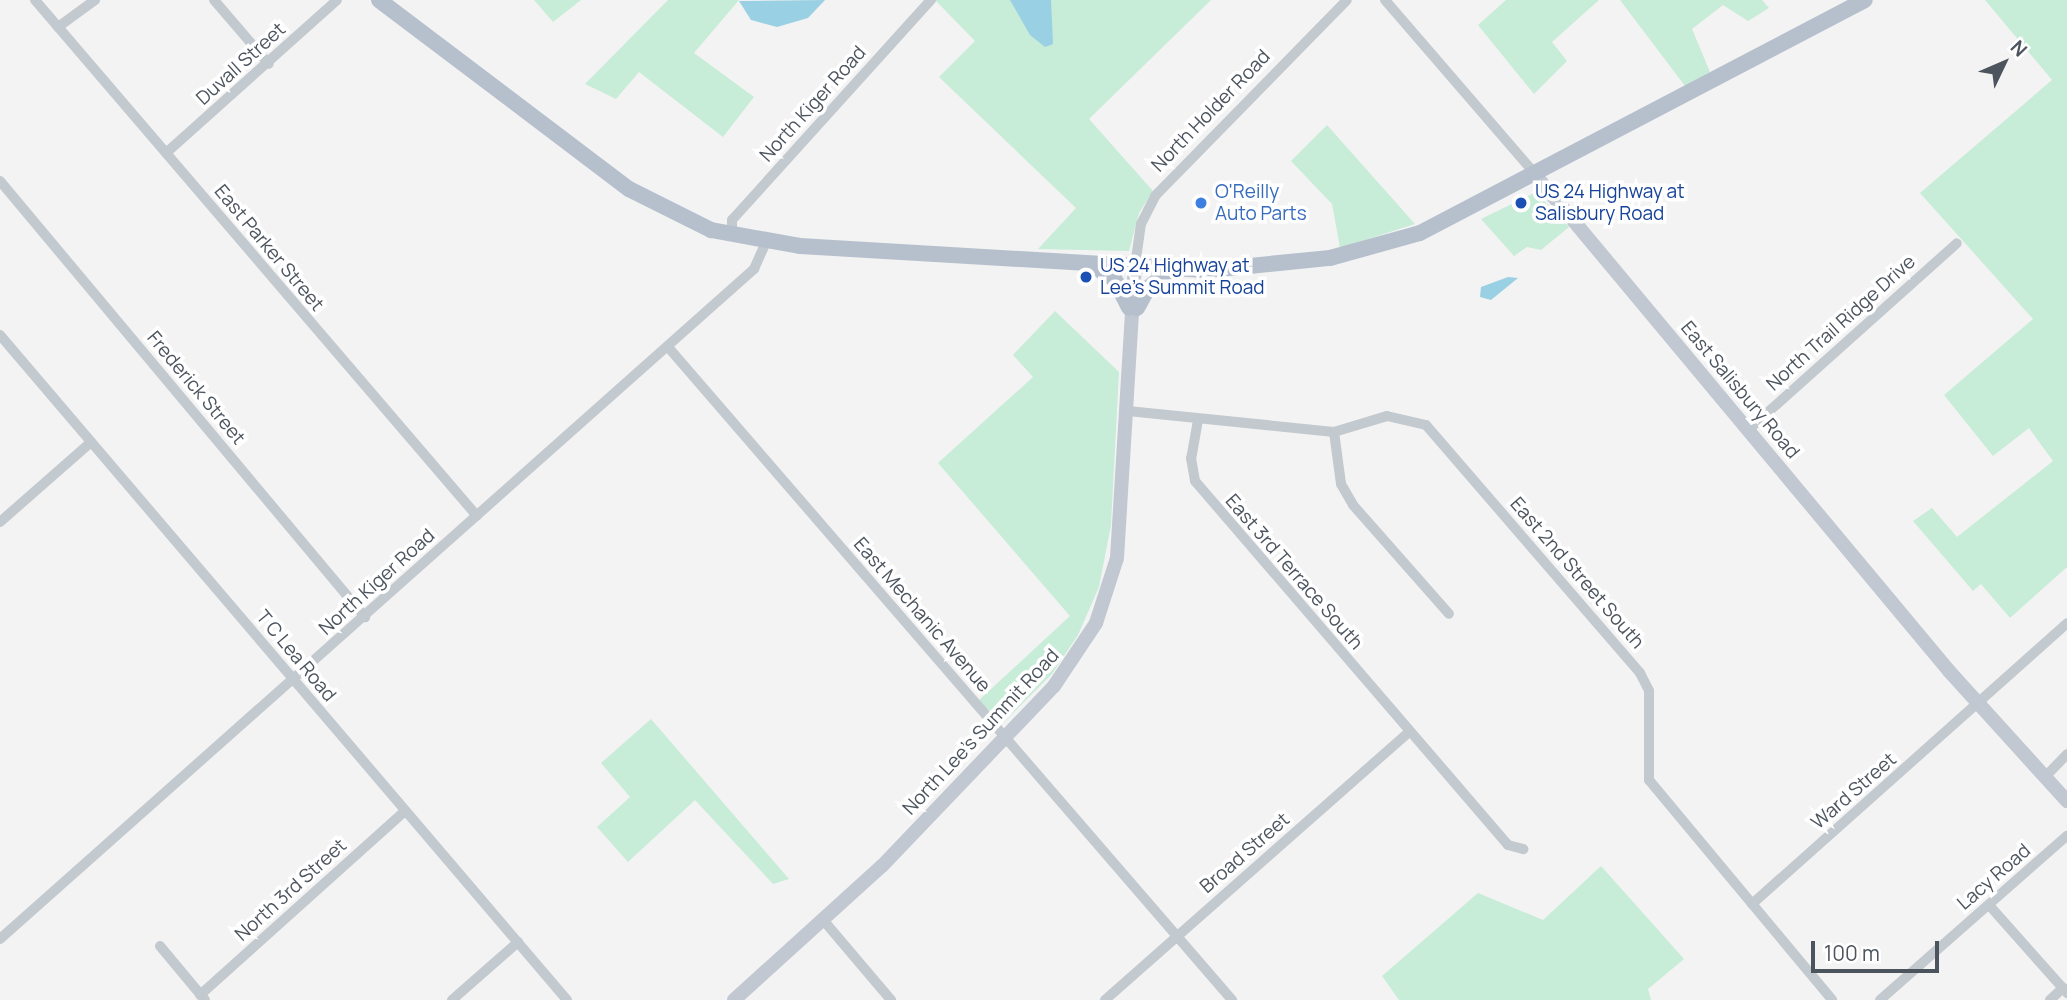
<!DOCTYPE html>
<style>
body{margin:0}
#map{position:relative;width:2067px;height:1000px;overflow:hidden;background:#f4f3f3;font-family:Manrope,sans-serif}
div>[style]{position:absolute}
.green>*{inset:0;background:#c7ecd7}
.water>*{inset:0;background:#9ad0e3}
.minor>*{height:10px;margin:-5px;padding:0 5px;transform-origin:5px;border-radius:5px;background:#c2c9cf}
.secondary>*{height:14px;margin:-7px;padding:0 7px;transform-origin:7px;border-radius:7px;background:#c1c8d1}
.primary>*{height:16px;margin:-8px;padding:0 8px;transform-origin:8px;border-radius:8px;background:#b6c0cd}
.dots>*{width:19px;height:19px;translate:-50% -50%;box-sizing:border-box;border:4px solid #fff;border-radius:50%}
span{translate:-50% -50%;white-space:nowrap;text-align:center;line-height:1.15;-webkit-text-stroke:7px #fff;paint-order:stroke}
.street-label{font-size:19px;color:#4c545e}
.shop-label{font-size:19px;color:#366cbe}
.left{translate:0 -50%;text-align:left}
.transit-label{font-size:19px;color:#164399}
.north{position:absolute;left:1969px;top:28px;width:70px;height:70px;-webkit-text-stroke:5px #fff;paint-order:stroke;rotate:46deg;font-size:19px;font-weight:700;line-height:28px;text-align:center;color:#4c545e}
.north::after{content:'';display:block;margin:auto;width:24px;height:32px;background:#4c545e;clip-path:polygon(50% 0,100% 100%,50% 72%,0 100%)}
.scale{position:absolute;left:1811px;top:941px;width:128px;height:32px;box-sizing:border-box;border:4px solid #4c545e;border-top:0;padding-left:9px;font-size:21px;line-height:24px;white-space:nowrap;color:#4c545e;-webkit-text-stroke:5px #fff;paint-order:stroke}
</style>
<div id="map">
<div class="green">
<i style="clip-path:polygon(534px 0,581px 0,553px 22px)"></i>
<i style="clip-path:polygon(668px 0,739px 0,694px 53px,754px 97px,723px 137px,639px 72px,616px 99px,585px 84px)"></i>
<i style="clip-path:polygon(935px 0,1211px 0,1089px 119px,1153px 191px,1139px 213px,1129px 251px,1038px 249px,1076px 208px,939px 77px,975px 41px)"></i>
<i style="clip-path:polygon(1506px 0,1599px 0,1552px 42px,1567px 61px,1534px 94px,1478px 25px)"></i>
<i style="clip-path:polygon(1620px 0,1762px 0,1769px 8px,1748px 21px,1723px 5px,1692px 29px,1710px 72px,1685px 86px)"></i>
<i style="clip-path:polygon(1985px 0,2067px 0,2067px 567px,2010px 618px,1981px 584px,1973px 591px,1913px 521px,1932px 508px,1957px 537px,2053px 461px,2029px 428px,1993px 456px,1944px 395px,2033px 319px,1920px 193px,2052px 80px)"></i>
<i style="clip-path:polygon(1327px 125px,1415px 224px,1340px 248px,1332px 204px,1291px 161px)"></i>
<i style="clip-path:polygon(1536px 192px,1569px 227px,1541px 250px,1527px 247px,1514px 256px,1481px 219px)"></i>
<i style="clip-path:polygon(1055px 311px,1119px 372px,1111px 525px,1099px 587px,1078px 635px,1052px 674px,1003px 723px,978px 701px,1070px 616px,938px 463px,1033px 377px,1013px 355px)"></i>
<i style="clip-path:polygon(651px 719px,789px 879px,773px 884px,695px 800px,628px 862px,597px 827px,630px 797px,601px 763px)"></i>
<i style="clip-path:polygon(1601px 866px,1684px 959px,1648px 989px,1651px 1000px,1399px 1000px,1382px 976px,1478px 893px,1543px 920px)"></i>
</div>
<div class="water">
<i style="clip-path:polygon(825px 0,808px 18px,777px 27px,751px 20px,739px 1px)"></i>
<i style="clip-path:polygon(1010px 0,1051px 0,1053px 44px,1045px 47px,1030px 35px)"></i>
<i style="clip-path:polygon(1508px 277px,1518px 278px,1491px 300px,1480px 297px,1481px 287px)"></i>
</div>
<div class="minor">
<i style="left:35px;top:0;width:679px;rotate:49.42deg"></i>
<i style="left:214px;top:0;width:84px;rotate:49.3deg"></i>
<i style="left:1385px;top:0;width:231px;rotate:49.2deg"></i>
<i style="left:58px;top:27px;width:46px;rotate:-36.1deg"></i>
<i style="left:166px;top:153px;width:229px;rotate:-41.8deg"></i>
<i style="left:0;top:181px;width:569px;rotate:50.07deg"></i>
<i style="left:732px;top:236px;width:16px;rotate:-90deg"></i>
<i style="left:732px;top:220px;width:297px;rotate:-47.9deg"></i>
<i style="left:1135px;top:266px;width:42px;rotate:-81.9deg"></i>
<i style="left:1141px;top:224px;width:31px;rotate:-63deg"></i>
<i style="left:1155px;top:196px;width:274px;rotate:-45.6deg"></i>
<i style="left:0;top:335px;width:874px;rotate:49.55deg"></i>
<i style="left:668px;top:347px;width:863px;rotate:49.18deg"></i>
<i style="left:1128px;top:411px;width:207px;rotate:5.8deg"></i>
<i style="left:1334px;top:432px;width:55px;rotate:-16.8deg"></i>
<i style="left:1387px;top:416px;width:40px;rotate:13deg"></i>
<i style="left:1426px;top:425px;width:328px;rotate:49.2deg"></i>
<i style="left:1640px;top:673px;width:20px;rotate:63deg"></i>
<i style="left:1649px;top:691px;width:89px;rotate:90deg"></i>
<i style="left:1649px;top:780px;width:286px;rotate:50.2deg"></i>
<i style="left:1198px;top:420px;width:39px;rotate:100deg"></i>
<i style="left:1191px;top:458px;width:23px;rotate:80deg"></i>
<i style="left:1195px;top:481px;width:480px;rotate:49.3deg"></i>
<i style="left:1508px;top:845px;width:16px;rotate:15deg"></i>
<i style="left:1748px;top:430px;width:280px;rotate:-41.8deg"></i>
<i style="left:1334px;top:432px;width:52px;rotate:82.3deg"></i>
<i style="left:1341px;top:484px;width:24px;rotate:60deg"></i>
<i style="left:1353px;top:505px;width:145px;rotate:48.6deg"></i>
<i style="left:0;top:522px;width:121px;rotate:-41.3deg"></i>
<i style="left:2045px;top:777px;width:32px;rotate:-46deg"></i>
<i style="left:1752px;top:904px;width:422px;rotate:-41.7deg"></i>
<i style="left:1989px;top:905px;width:118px;rotate:48.4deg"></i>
<i style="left:824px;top:921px;width:104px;rotate:49.7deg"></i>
<i style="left:0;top:939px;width:1009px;rotate:-41.62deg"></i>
<i style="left:754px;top:269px;width:30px;rotate:-66deg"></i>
<i style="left:160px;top:946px;width:70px;rotate:50.2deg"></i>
<i style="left:200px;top:995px;width:275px;rotate:-41.9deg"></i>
<i style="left:452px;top:1000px;width:88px;rotate:-41.3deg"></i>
<i style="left:1105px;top:1000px;width:405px;rotate:-41.4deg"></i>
<i style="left:1880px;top:1000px;width:249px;rotate:-41.3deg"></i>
<i style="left:2050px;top:1000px;width:18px;rotate:-43deg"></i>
</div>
<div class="secondary">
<i style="left:1537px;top:177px;width:643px;rotate:50.17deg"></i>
<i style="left:1949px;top:671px;width:176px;rotate:47.8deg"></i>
<i style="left:734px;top:1000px;width:200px;rotate:-42.2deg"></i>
<i style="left:882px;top:866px;width:249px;rotate:-46.3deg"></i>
<i style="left:1054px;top:686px;width:76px;rotate:-56.3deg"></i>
<i style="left:1096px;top:623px;width:68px;rotate:-72.1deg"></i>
<i style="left:1117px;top:558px;width:293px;rotate:-86.5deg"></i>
</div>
<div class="primary">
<i style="left:379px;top:0;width:313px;rotate:37.1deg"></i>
<i style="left:629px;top:189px;width:92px;rotate:26.6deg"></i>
<i style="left:711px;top:230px;width:90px;rotate:10.2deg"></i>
<i style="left:800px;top:246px;width:410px;rotate:3.4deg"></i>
<i style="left:1209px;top:270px;width:122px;rotate:-5.7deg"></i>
<i style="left:1330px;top:258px;width:93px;rotate:-15.5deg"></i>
<i style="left:1420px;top:233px;width:502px;rotate:-27.64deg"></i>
<i style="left:1094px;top:266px;width:25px;rotate:34deg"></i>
<i style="left:1115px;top:280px;width:31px;rotate:63deg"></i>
<i style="left:1137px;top:308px;width:23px;rotate:-61deg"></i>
<i style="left:1148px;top:288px;width:33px;rotate:-38deg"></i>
</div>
<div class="dots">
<i style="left:1201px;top:203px;background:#3f7fe0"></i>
<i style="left:1521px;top:203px;background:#1a4fb4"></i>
<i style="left:1086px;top:277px;background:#1a4fb4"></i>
</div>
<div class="street-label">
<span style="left:241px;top:64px;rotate:-42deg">Duvall Street</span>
<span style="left:813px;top:104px;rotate:-48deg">North Kiger Road</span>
<span style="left:1211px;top:111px;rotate:-46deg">North Holder Road</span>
<span style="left:269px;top:248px;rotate:50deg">East Parker Street</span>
<span style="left:1841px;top:323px;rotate:-42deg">North Trail Ridge Drive</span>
<span style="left:196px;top:388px;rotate:50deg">Frederick Street</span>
<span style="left:1740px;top:390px;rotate:50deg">East Salisbury Road</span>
<span style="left:1294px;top:572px;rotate:49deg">East 3rd Terrace South</span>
<span style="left:1577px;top:573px;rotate:49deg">East 2nd Street South</span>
<span style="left:377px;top:582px;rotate:-42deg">North Kiger Road</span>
<span style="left:922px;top:615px;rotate:49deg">East Mechanic Avenue</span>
<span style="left:296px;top:656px;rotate:50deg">T C Lea Road</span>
<span style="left:981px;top:732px;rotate:-47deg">North Lee's Summit Road</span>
<span style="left:1854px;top:791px;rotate:-41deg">Ward Street</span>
<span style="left:1245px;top:853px;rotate:-41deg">Broad Street</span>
<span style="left:1994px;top:877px;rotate:-41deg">Lacy Road</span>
<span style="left:291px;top:890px;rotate:-42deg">North 3rd Street</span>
</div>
<div class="shop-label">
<span class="left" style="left:1215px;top:203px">O'Reilly<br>Auto Parts</span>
</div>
<div class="transit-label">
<span class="left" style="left:1535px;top:203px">US 24 Highway at<br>Salisbury Road</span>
<span class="left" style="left:1100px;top:277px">US 24 Highway at<br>Lee's Summit Road</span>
</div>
<div class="north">N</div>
<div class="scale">100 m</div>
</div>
